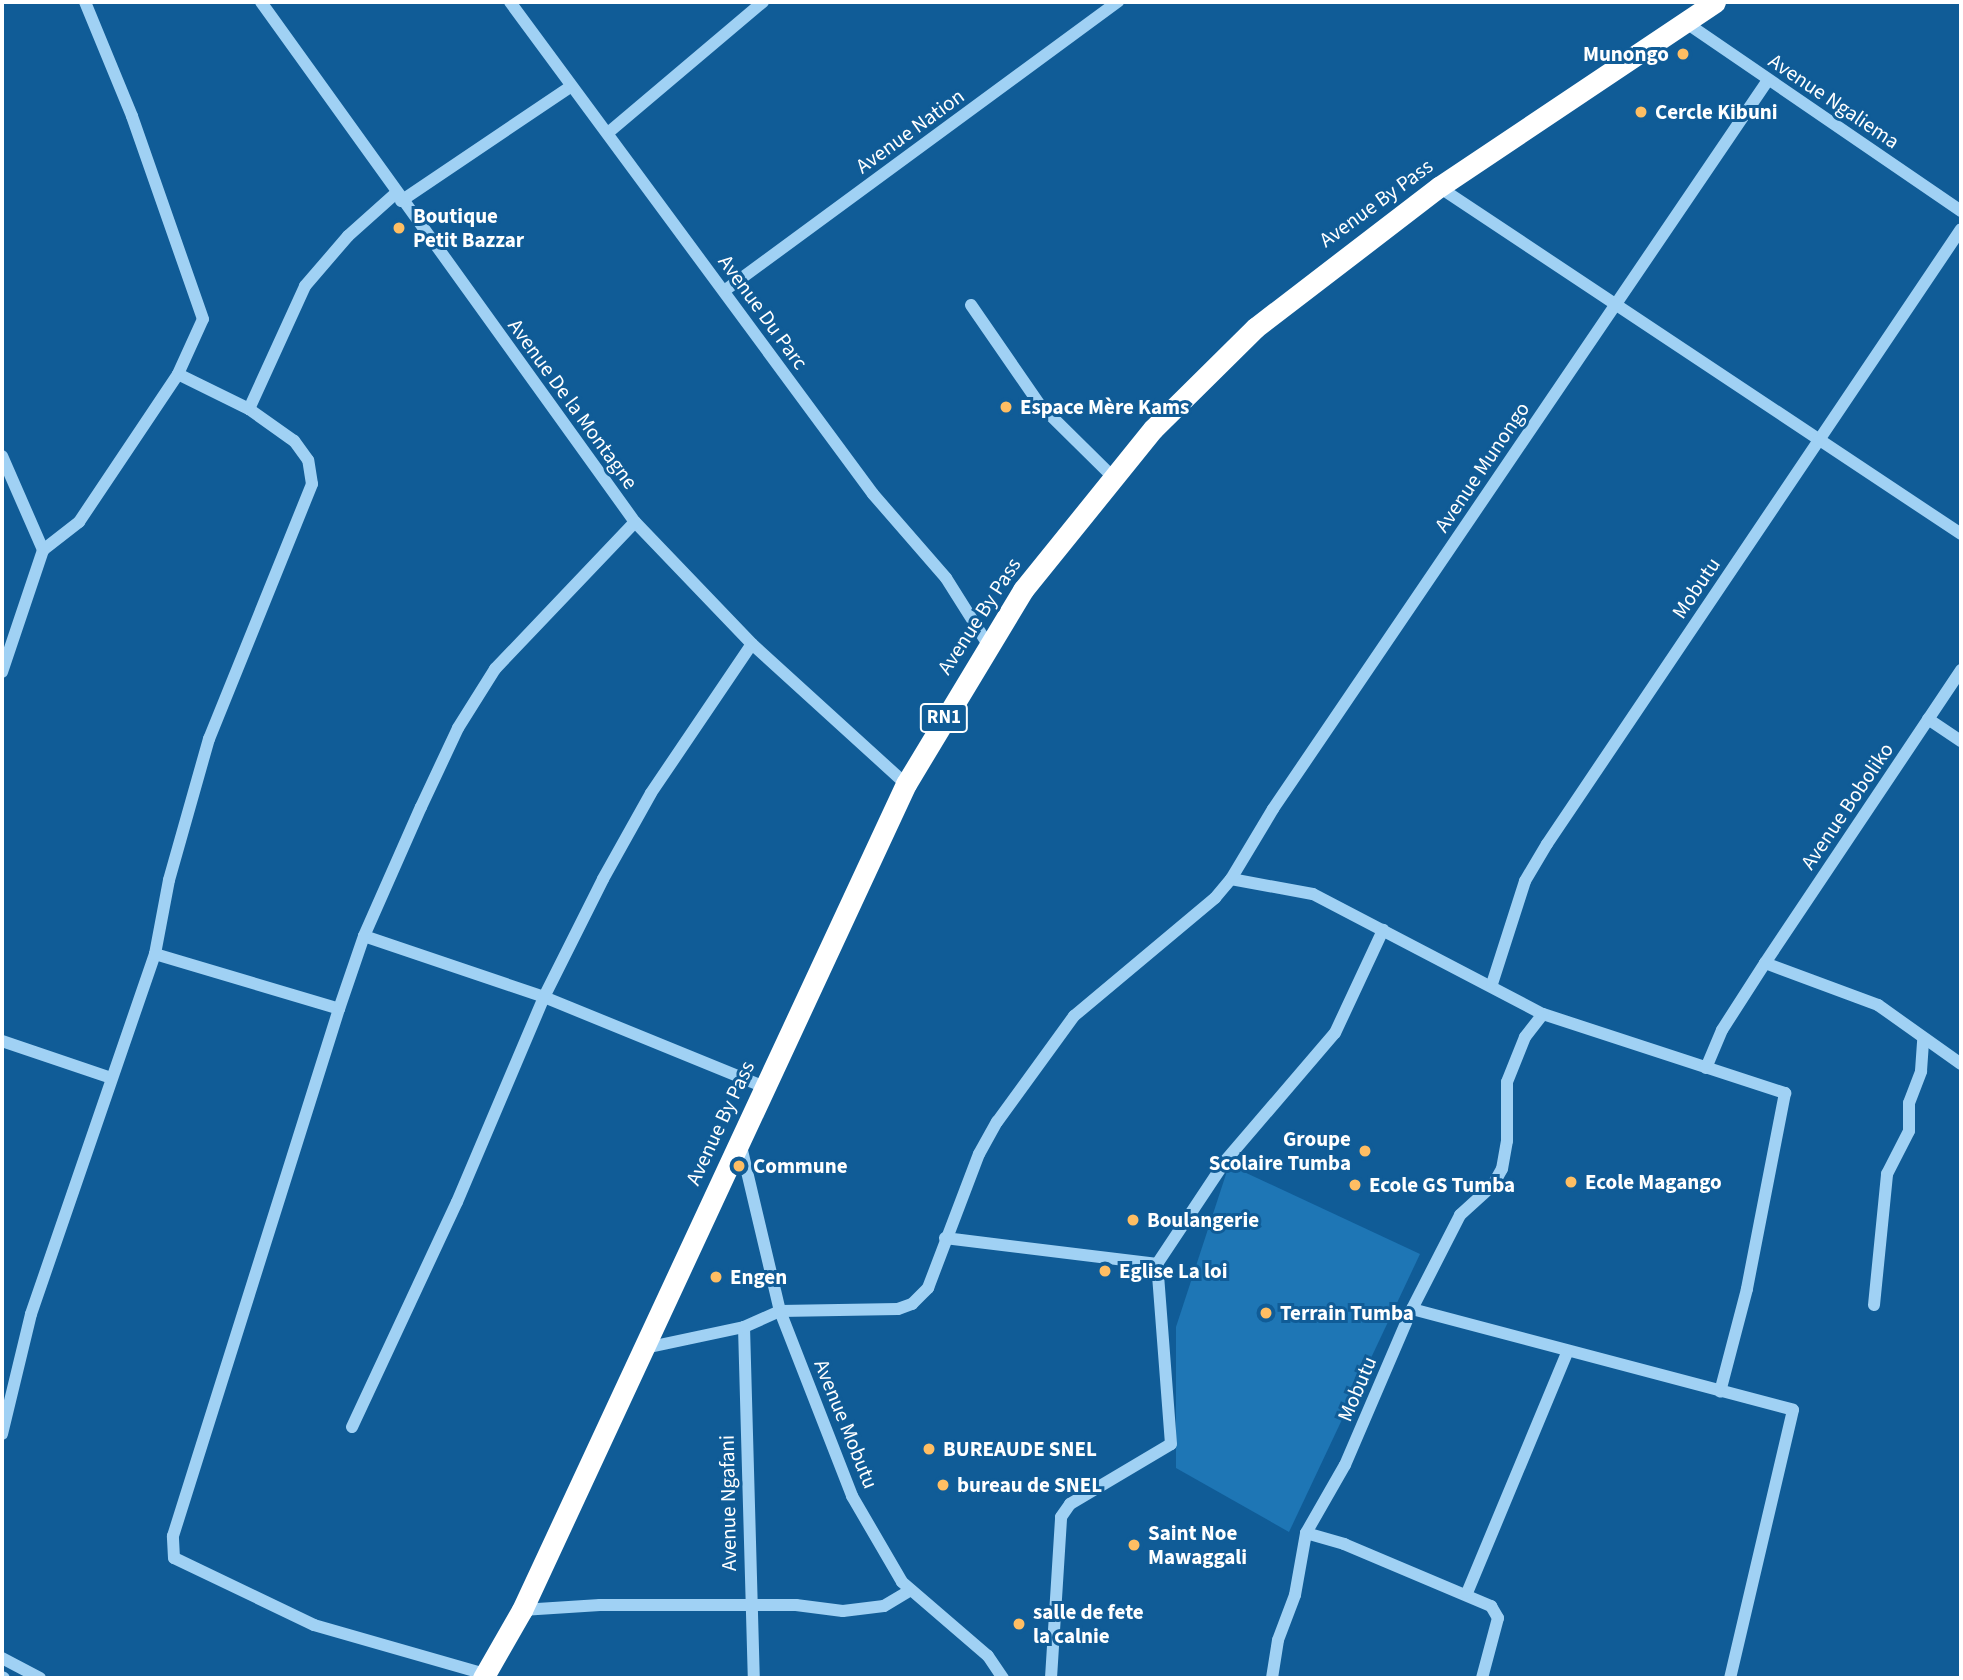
<!DOCTYPE html>
<meta charset="utf-8">
<style>
body{margin:0}
#map{position:relative;width:1963px;height:1680px;overflow:hidden;background:#105c97;font-family:"Source Sans 3",sans-serif}
div>[style]{position:absolute}
.green>*{inset:0;background:#1e76b5}
.minor>*{height:12px;margin:-6px;padding:0 6px;transform-origin:6px;border-radius:6px;background:#a0d1f4}
.highway>*{height:21px;margin:-10.5px;padding:0 10.5px;transform-origin:10.5px;border-radius:10.5px;background:#fff}
.dots>*{width:19px;height:19px;translate:-50% -50%;box-sizing:border-box;border:4px solid #105c97;border-radius:50%}
span{translate:-50% -50%;white-space:nowrap;text-align:center;line-height:1.15;-webkit-text-stroke:6px #105c97;paint-order:stroke}
.shield-label span{padding:2px 5px;background:#105c97;border:2px solid;border-radius:5px;-webkit-text-stroke-width:0}
.shield-label{font-size:19px;color:#fff;font-weight:700}
.poi-label{font-size:21px;color:#fff;font-weight:700}
.right{translate:-100% -50%;text-align:right}
.left{translate:0 -50%;text-align:left}
.street-label{font-size:21px;color:#fff}
.frame{position:absolute;inset:0;border:4px solid #fff;pointer-events:none}
</style>
<div id="map">
<div class="green">
<i style="clip-path:polygon(1229px 1165px,1420px 1254px,1289px 1532px,1176px 1468px,1176px 1327px)"></i>
</div>
<div class="minor">
<i style="left:261px;top:2px;width:641px;rotate:54.28deg"></i>
<i style="left:635px;top:522px;width:169px;rotate:46.2deg"></i>
<i style="left:752px;top:644px;width:208px;rotate:42.3deg"></i>
<i style="left:510px;top:2px;width:611px;rotate:53.58deg"></i>
<i style="left:873px;top:494px;width:111px;rotate:49deg"></i>
<i style="left:946px;top:578px;width:77px;rotate:57.8deg"></i>
<i style="left:1685px;top:22px;width:335px;rotate:34.4deg"></i>
<i style="left:609px;top:132px;width:202px;rotate:-40.2deg"></i>
<i style="left:1439px;top:187px;width:627px;rotate:33.61deg"></i>
<i style="left:401px;top:201px;width:204px;rotate:-34deg"></i>
<i style="left:724px;top:291px;width:489px;rotate:-36.3deg"></i>
<i style="left:971px;top:305px;width:121px;rotate:55.4deg"></i>
<i style="left:1040px;top:405px;width:101px;rotate:44.6deg"></i>
<i style="left:249px;top:409px;width:135px;rotate:-65.5deg"></i>
<i style="left:305px;top:286px;width:66px;rotate:-49.3deg"></i>
<i style="left:348px;top:236px;width:63px;rotate:-41.8deg"></i>
<i style="left:2px;top:456px;width:103px;rotate:66.4deg"></i>
<i style="left:2px;top:672px;width:129px;rotate:-71.4deg"></i>
<i style="left:43px;top:550px;width:46px;rotate:-37.9deg"></i>
<i style="left:79px;top:522px;width:178px;rotate:-56.2deg"></i>
<i style="left:178px;top:374px;width:60px;rotate:-65.6deg"></i>
<i style="left:203px;top:319px;width:215px;rotate:-109.3deg"></i>
<i style="left:132px;top:116px;width:123px;rotate:-112.4deg"></i>
<i style="left:1928px;top:719px;width:40px;rotate:34deg"></i>
<i style="left:1231px;top:879px;width:83px;rotate:10.4deg"></i>
<i style="left:1313px;top:894px;width:259px;rotate:27.6deg"></i>
<i style="left:1543px;top:1014px;width:255px;rotate:18.1deg"></i>
<i style="left:1785px;top:1093px;width:200px;rotate:101deg"></i>
<i style="left:1747px;top:1289px;width:106px;rotate:104.7deg"></i>
<i style="left:364px;top:936px;width:190px;rotate:18.7deg"></i>
<i style="left:544px;top:997px;width:238px;rotate:22.2deg"></i>
<i style="left:155px;top:954px;width:192px;rotate:16.6deg"></i>
<i style="left:1765px;top:963px;width:121px;rotate:20.4deg"></i>
<i style="left:1878px;top:1005px;width:102px;rotate:35.4deg"></i>
<i style="left:1492px;top:984px;width:108px;rotate:-72.2deg"></i>
<i style="left:1525px;top:881px;width:43px;rotate:-59.3deg"></i>
<i style="left:1547px;top:844px;width:741px;rotate:-56.05deg"></i>
<i style="left:2px;top:1041px;width:115px;rotate:18.7deg"></i>
<i style="left:1706px;top:1068px;width:41px;rotate:-67.2deg"></i>
<i style="left:1722px;top:1030px;width:80px;rotate:-57.3deg"></i>
<i style="left:1765px;top:963px;width:353px;rotate:-56.2deg"></i>
<i style="left:740px;top:1142px;width:174px;rotate:76.7deg"></i>
<i style="left:780px;top:1311px;width:199px;rotate:68.7deg"></i>
<i style="left:852px;top:1496px;width:99px;rotate:59.8deg"></i>
<i style="left:902px;top:1582px;width:113px;rotate:40.7deg"></i>
<i style="left:988px;top:1656px;width:27px;rotate:56deg"></i>
<i style="left:945px;top:1238px;width:214px;rotate:7deg"></i>
<i style="left:1874px;top:1305px;width:132px;rotate:-84.3deg"></i>
<i style="left:1887px;top:1174px;width:48px;rotate:-62.9deg"></i>
<i style="left:1909px;top:1131px;width:28px;rotate:-90deg"></i>
<i style="left:1909px;top:1103px;width:34px;rotate:-69deg"></i>
<i style="left:1921px;top:1071px;width:31px;rotate:-86deg"></i>
<i style="left:1412px;top:1309px;width:394px;rotate:14.8deg"></i>
<i style="left:1793px;top:1410px;width:275px;rotate:103.2deg"></i>
<i style="left:744px;top:1327px;width:351px;rotate:88.4deg"></i>
<i style="left:645px;top:1348px;width:101px;rotate:-12deg"></i>
<i style="left:744px;top:1327px;width:39px;rotate:-24deg"></i>
<i style="left:780px;top:1311px;width:118px;rotate:-1deg"></i>
<i style="left:898px;top:1309px;width:15px;rotate:-20deg"></i>
<i style="left:912px;top:1304px;width:23px;rotate:-45deg"></i>
<i style="left:928px;top:1288px;width:143px;rotate:-69.2deg"></i>
<i style="left:979px;top:1154px;width:37px;rotate:-61deg"></i>
<i style="left:997px;top:1122px;width:131px;rotate:-54deg"></i>
<i style="left:1074px;top:1016px;width:184px;rotate:-39.9deg"></i>
<i style="left:1215px;top:898px;width:25px;rotate:-50deg"></i>
<i style="left:1231px;top:879px;width:82px;rotate:-59deg"></i>
<i style="left:1273px;top:809px;width:881px;rotate:-55.82deg"></i>
<i style="left:352px;top:1427px;width:248px;rotate:-65deg"></i>
<i style="left:457px;top:1202px;width:223px;rotate:-67deg"></i>
<i style="left:544px;top:997px;width:132px;rotate:-63.4deg"></i>
<i style="left:603px;top:879px;width:98px;rotate:-60.8deg"></i>
<i style="left:651px;top:793px;width:180px;rotate:-55.9deg"></i>
<i style="left:2px;top:1434px;width:123px;rotate:-76.4deg"></i>
<i style="left:31px;top:1314px;width:381px;rotate:-71deg"></i>
<i style="left:155px;top:954px;width:75px;rotate:-79.3deg"></i>
<i style="left:169px;top:880px;width:147px;rotate:-74.2deg"></i>
<i style="left:209px;top:739px;width:275px;rotate:-68deg"></i>
<i style="left:312px;top:484px;width:24px;rotate:-99deg"></i>
<i style="left:308px;top:460px;width:24px;rotate:-126deg"></i>
<i style="left:294px;top:441px;width:55px;rotate:-144.6deg"></i>
<i style="left:249px;top:409px;width:79px;rotate:-153.8deg"></i>
<i style="left:1306px;top:1533px;width:40px;rotate:16deg"></i>
<i style="left:1344px;top:1544px;width:160px;rotate:22.9deg"></i>
<i style="left:1491px;top:1606px;width:14px;rotate:60deg"></i>
<i style="left:1498px;top:1618px;width:62px;rotate:104.9deg"></i>
<i style="left:1467px;top:1593px;width:260px;rotate:-67.4deg"></i>
<i style="left:522px;top:1610px;width:78px;rotate:-3.7deg"></i>
<i style="left:600px;top:1605px;width:196px"></i>
<i style="left:796px;top:1605px;width:47px;rotate:7.3deg"></i>
<i style="left:843px;top:1611px;width:41px;rotate:-7deg"></i>
<i style="left:884px;top:1606px;width:31px;rotate:-31deg"></i>
<i style="left:2px;top:1658px;width:43px;rotate:27.8deg"></i>
<i style="left:485px;top:1674px;width:178px;rotate:-164deg"></i>
<i style="left:314px;top:1625px;width:155px;rotate:-154.4deg"></i>
<i style="left:174px;top:1558px;width:22px;rotate:-93deg"></i>
<i style="left:173px;top:1536px;width:553px;rotate:-72.52deg"></i>
<i style="left:339px;top:1009px;width:77px;rotate:-71.1deg"></i>
<i style="left:364px;top:936px;width:141px;rotate:-66.2deg"></i>
<i style="left:421px;top:807px;width:87px;rotate:-64.9deg"></i>
<i style="left:458px;top:728px;width:70px;rotate:-57.9deg"></i>
<i style="left:495px;top:669px;width:203px;rotate:-46.4deg"></i>
<i style="left:2px;top:1677px;width:2px;rotate:27deg"></i>
<i style="left:1051px;top:1678px;width:161px;rotate:-86.4deg"></i>
<i style="left:1061px;top:1517px;width:16px;rotate:-55deg"></i>
<i style="left:1070px;top:1504px;width:117px;rotate:-30.7deg"></i>
<i style="left:1171px;top:1444px;width:181px;rotate:-94.4deg"></i>
<i style="left:1157px;top:1264px;width:125px;rotate:-56.4deg"></i>
<i style="left:1226px;top:1160px;width:167px;rotate:-49.4deg"></i>
<i style="left:1335px;top:1033px;width:114px;rotate:-65deg"></i>
<i style="left:1272px;top:1678px;width:38px;rotate:-81deg"></i>
<i style="left:1278px;top:1640px;width:48px;rotate:-69.3deg"></i>
<i style="left:1295px;top:1595px;width:63px;rotate:-79.9deg"></i>
<i style="left:1306px;top:1533px;width:78px;rotate:-60.2deg"></i>
<i style="left:1345px;top:1465px;width:170px;rotate:-66.8deg"></i>
<i style="left:1412px;top:1309px;width:106px;rotate:-62.9deg"></i>
<i style="left:1460px;top:1215px;width:45px;rotate:-42.3deg"></i>
<i style="left:1493px;top:1185px;width:18px;rotate:-61deg"></i>
<i style="left:1502px;top:1169px;width:28px;rotate:-80deg"></i>
<i style="left:1507px;top:1141px;width:59px;rotate:-90deg"></i>
<i style="left:1507px;top:1082px;width:48px;rotate:-68.2deg"></i>
<i style="left:1525px;top:1037px;width:29px;rotate:-52deg"></i>
</div>
<div class="highway">
<i style="left:483px;top:1678px;width:78px;rotate:-60.2deg"></i>
<i style="left:522px;top:1610px;width:911px;rotate:-65.07deg"></i>
<i style="left:906px;top:784px;width:227px;rotate:-58.9deg"></i>
<i style="left:1023px;top:590px;width:207px;rotate:-51.1deg"></i>
<i style="left:1153px;top:429px;width:144px;rotate:-44.7deg"></i>
<i style="left:1255px;top:328px;width:232px;rotate:-37.5deg"></i>
<i style="left:1439px;top:187px;width:332px;rotate:-33.8deg"></i>
</div>
<div class="dots">
<i style="left:1683px;top:54px;background:#ffbe63"></i>
<i style="left:1641px;top:112px;background:#ffbe63"></i>
<i style="left:399px;top:228px;background:#ffbe63"></i>
<i style="left:1006px;top:407px;background:#ffbe63"></i>
<i style="left:1365px;top:1151px;background:#ffbe63"></i>
<i style="left:739px;top:1166px;background:#ffbe63"></i>
<i style="left:1571px;top:1182px;background:#ffbe63"></i>
<i style="left:1355px;top:1185px;background:#ffbe63"></i>
<i style="left:1133px;top:1220px;background:#ffbe63"></i>
<i style="left:1105px;top:1271px;background:#ffbe63"></i>
<i style="left:716px;top:1277px;background:#ffbe63"></i>
<i style="left:1266px;top:1313px;background:#ffbe63"></i>
<i style="left:929px;top:1449px;background:#ffbe63"></i>
<i style="left:943px;top:1485px;background:#ffbe63"></i>
<i style="left:1134px;top:1545px;background:#ffbe63"></i>
<i style="left:1019px;top:1624px;background:#ffbe63"></i>
</div>
<div class="shield-label">
<span style="left:944px;top:718px">RN1</span>
</div>
<div class="poi-label">
<span class="right" style="left:1669px;top:54px">Munongo</span>
<span class="left" style="left:1655px;top:112px">Cercle Kibuni</span>
<span class="left" style="left:413px;top:228px">Boutique<br>Petit Bazzar</span>
<span class="left" style="left:1020px;top:407px">Espace Mère Kams</span>
<span class="right" style="left:1351px;top:1151px">Groupe<br>Scolaire Tumba</span>
<span class="left" style="left:753px;top:1166px">Commune</span>
<span class="left" style="left:1585px;top:1182px">Ecole Magango</span>
<span class="left" style="left:1369px;top:1185px">Ecole GS Tumba</span>
<span class="left" style="left:1147px;top:1220px">Boulangerie</span>
<span class="left" style="left:1119px;top:1271px">Eglise La loi</span>
<span class="left" style="left:730px;top:1277px">Engen</span>
<span class="left" style="left:1280px;top:1313px">Terrain Tumba</span>
<span class="left" style="left:943px;top:1449px">BUREAUDE SNEL</span>
<span class="left" style="left:957px;top:1485px">bureau de SNEL</span>
<span class="left" style="left:1148px;top:1545px">Saint Noe<br>Mawaggali</span>
<span class="left" style="left:1033px;top:1624px">salle de fete<br>la calnie</span>
</div>
<div class="street-label">
<span style="left:1834px;top:101px;rotate:34deg">Avenue Ngaliema</span>
<span style="left:910px;top:131px;rotate:-36deg">Avenue Nation</span>
<span style="left:1376px;top:203px;rotate:-36deg">Avenue By Pass</span>
<span style="left:763px;top:312px;rotate:54deg">Avenue Du Parc</span>
<span style="left:573px;top:404px;rotate:54deg">Avenue De la Montagne</span>
<span style="left:1482px;top:467px;rotate:-56deg">Avenue Munongo</span>
<span style="left:1696px;top:588px;rotate:-56deg">Mobutu</span>
<span style="left:979px;top:616px;rotate:-57deg">Avenue By Pass</span>
<span style="left:1847px;top:806px;rotate:-56deg">Avenue Boboliko</span>
<span style="left:720px;top:1123px;rotate:-65deg">Avenue By Pass</span>
<span style="left:1357px;top:1389px;rotate:-67deg">Mobutu</span>
<span style="left:846px;top:1424px;rotate:68deg">Avenue Mobutu</span>
<span style="left:728px;top:1503px;rotate:-91deg">Avenue Ngafani</span>
</div>
<div class="frame"></div>
</div>
